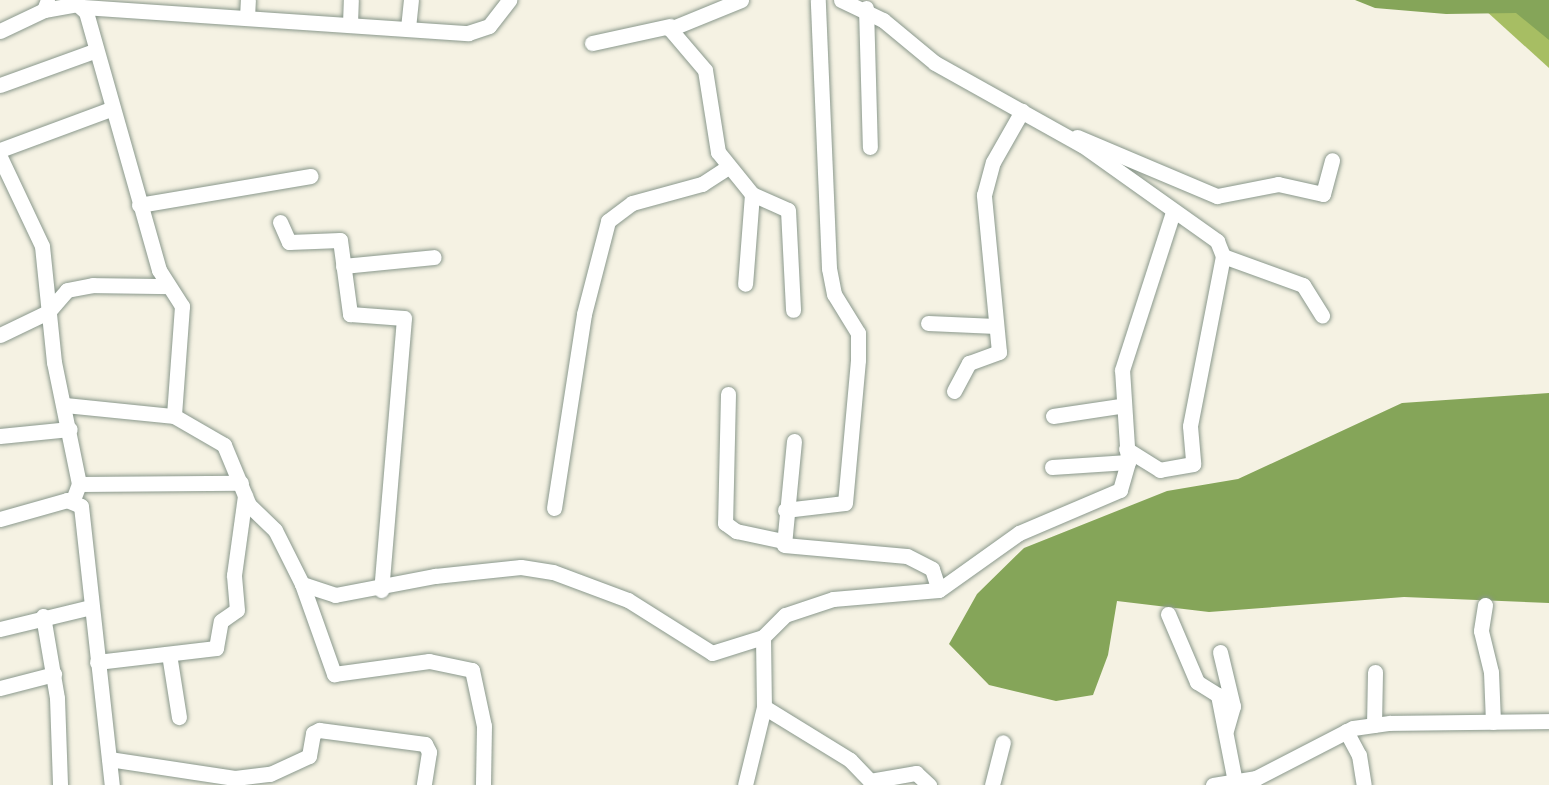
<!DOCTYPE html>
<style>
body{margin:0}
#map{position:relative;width:1549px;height:785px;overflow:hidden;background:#f5f2e3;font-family:"Sorts Mill Goudy",serif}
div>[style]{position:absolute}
.green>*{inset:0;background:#a7be63}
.forest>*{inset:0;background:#85a559}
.roads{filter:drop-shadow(0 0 2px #8a988c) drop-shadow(0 0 2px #8a988c)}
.minor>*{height:15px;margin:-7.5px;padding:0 7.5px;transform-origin:7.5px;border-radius:7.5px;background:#fff}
span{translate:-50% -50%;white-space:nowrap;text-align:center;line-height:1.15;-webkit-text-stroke:5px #fff;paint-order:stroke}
</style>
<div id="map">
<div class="green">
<i style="clip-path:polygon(1474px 0,1549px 0,1549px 68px)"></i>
</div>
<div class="forest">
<i style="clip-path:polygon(1355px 0,1549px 0,1549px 40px,1516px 13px,1446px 14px,1375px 8px)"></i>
<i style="clip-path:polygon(1549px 393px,1549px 603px,1404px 597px,1209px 612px,1117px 601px,1108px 655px,1093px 695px,1056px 701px,989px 685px,949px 644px,977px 594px,1024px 548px,1167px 491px,1238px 479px,1402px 403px)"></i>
</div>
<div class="roads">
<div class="minor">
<i style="left:741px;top:0;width:77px;rotate:157.8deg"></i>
<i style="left:670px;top:29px;width:54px;rotate:49.5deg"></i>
<i style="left:705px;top:70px;width:83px;rotate:81deg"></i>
<i style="left:718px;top:152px;width:54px;rotate:51deg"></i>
<i style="left:752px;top:194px;width:90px;rotate:94.4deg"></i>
<i style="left:841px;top:0;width:47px;rotate:25.5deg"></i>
<i style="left:883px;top:20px;width:67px;rotate:39.6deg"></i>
<i style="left:935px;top:63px;width:168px;rotate:29.2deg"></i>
<i style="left:1082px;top:145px;width:166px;rotate:35.4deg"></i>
<i style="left:1217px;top:241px;width:16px;rotate:68deg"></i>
<i style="left:1223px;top:256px;width:173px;rotate:101deg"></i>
<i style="left:1190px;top:426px;width:38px;rotate:85deg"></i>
<i style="left:1193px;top:464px;width:34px;rotate:170deg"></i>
<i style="left:1160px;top:470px;width:40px;rotate:-148deg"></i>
<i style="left:83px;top:7px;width:386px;rotate:3.9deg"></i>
<i style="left:468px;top:33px;width:22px;rotate:-18deg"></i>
<i style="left:489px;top:26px;width:33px;rotate:-52deg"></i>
<i style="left:866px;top:8px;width:139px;rotate:88.4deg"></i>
<i style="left:44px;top:10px;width:34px;rotate:-10deg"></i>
<i style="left:77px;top:4px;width:12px;rotate:42deg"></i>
<i style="left:86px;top:12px;width:268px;rotate:74.2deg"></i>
<i style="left:159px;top:270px;width:43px;rotate:57.4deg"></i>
<i style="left:182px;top:306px;width:110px;rotate:94.2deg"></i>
<i style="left:174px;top:416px;width:58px;rotate:30.1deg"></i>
<i style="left:224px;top:445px;width:65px;rotate:67.4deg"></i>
<i style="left:249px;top:505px;width:36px;rotate:44deg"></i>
<i style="left:275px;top:530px;width:60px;rotate:63.4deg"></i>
<i style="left:302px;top:584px;width:35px;rotate:18deg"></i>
<i style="left:335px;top:595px;width:102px;rotate:-10.8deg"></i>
<i style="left:435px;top:576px;width:86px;rotate:-6deg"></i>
<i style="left:521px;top:567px;width:32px;rotate:9deg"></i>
<i style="left:553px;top:572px;width:80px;rotate:20.5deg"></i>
<i style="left:628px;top:600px;width:99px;rotate:32.2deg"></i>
<i style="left:712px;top:653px;width:53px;rotate:-17.4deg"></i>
<i style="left:763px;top:637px;width:70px;rotate:89.2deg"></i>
<i style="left:764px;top:707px;width:80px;rotate:103.7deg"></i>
<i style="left:247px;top:17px;width:17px;rotate:-87deg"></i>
<i style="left:350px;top:24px;width:24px;rotate:-88deg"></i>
<i style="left:408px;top:28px;width:28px;rotate:-84deg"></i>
<i style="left:0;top:31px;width:49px;rotate:-25.5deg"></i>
<i style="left:44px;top:10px;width:9px;rotate:-69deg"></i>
<i style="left:592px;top:43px;width:80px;rotate:-12.3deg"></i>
<i style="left:0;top:85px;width:100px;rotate:-19.9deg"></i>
<i style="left:1077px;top:137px;width:152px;rotate:22.9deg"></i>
<i style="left:1217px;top:196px;width:62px;rotate:-11.1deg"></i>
<i style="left:1278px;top:184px;width:46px;rotate:12.5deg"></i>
<i style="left:1323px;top:194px;width:35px;rotate:-75deg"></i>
<i style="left:0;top:150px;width:118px;rotate:-20.3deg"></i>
<i style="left:0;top:157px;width:98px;rotate:64.7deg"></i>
<i style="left:42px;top:246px;width:117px;rotate:84.1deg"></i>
<i style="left:54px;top:362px;width:125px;rotate:78.4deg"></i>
<i style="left:79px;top:484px;width:17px;rotate:111deg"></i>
<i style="left:752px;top:194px;width:39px;rotate:24deg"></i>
<i style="left:788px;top:210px;width:100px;rotate:87.1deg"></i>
<i style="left:139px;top:205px;width:174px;rotate:-9.6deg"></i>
<i style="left:280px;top:222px;width:22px;rotate:66deg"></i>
<i style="left:289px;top:242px;width:51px;rotate:-2.2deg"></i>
<i style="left:340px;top:240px;width:75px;rotate:82.3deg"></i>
<i style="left:350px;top:314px;width:54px;rotate:4.2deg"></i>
<i style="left:404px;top:318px;width:273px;rotate:94.8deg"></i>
<i style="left:1223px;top:256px;width:85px;rotate:19.9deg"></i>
<i style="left:1303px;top:285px;width:36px;rotate:58deg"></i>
<i style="left:343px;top:266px;width:91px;rotate:-5.6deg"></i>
<i style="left:928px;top:323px;width:68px;rotate:2.5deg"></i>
<i style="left:0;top:335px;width:53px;rotate:-25.6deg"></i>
<i style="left:48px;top:312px;width:29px;rotate:-49deg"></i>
<i style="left:67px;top:290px;width:26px;rotate:-11deg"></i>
<i style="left:93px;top:285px;width:75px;rotate:0.8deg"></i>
<i style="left:954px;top:391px;width:32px;rotate:-62deg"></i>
<i style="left:969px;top:363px;width:32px;rotate:-20deg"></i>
<i style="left:999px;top:352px;width:158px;rotate:-95.5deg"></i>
<i style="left:984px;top:195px;width:34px;rotate:-75deg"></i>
<i style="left:993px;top:162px;width:59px;rotate:-60.4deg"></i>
<i style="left:728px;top:394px;width:129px;rotate:91.3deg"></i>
<i style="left:725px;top:523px;width:14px;rotate:36deg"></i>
<i style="left:736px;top:531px;width:48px;rotate:12deg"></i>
<i style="left:65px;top:405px;width:110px;rotate:5.8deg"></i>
<i style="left:1053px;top:416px;width:68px;rotate:-8.5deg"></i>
<i style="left:0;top:436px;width:70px;rotate:-5.7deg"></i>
<i style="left:794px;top:441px;width:104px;rotate:95.5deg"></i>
<i style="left:784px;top:545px;width:123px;rotate:5.1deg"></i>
<i style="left:907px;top:556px;width:28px;rotate:27deg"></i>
<i style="left:932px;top:569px;width:22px;rotate:72deg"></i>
<i style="left:1052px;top:467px;width:76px;rotate:-3.8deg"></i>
<i style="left:79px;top:484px;width:162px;rotate:-0.4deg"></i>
<i style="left:554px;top:508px;width:196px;rotate:-81.2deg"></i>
<i style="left:584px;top:314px;width:96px;rotate:-75.5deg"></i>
<i style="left:608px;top:221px;width:30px;rotate:-37deg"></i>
<i style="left:632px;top:203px;width:73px;rotate:-15.2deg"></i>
<i style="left:702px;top:184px;width:30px;rotate:-33deg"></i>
<i style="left:785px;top:510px;width:60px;rotate:-6.7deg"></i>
<i style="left:845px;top:503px;width:144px;rotate:-84.8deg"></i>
<i style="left:858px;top:360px;width:27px;rotate:-90deg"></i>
<i style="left:858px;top:333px;width:46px;rotate:-121.6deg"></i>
<i style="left:834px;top:294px;width:26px;rotate:-101deg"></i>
<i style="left:829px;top:268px;width:268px;rotate:-92.4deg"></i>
<i style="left:0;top:519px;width:70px;rotate:-15.8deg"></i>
<i style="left:67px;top:500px;width:15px;rotate:23deg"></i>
<i style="left:81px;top:506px;width:281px;rotate:83.7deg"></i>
<i style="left:302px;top:584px;width:96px;rotate:70.4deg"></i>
<i style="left:334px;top:674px;width:96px;rotate:-7.8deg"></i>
<i style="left:429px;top:661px;width:44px;rotate:11.8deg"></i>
<i style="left:472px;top:670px;width:57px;rotate:77.9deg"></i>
<i style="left:484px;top:726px;width:59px;rotate:91deg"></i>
<i style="left:1485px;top:605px;width:26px;rotate:99deg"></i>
<i style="left:1481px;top:631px;width:42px;rotate:76.3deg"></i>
<i style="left:1491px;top:672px;width:50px;rotate:87.7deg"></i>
<i style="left:1168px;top:614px;width:74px;rotate:66.9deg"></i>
<i style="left:1197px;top:682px;width:25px;rotate:32deg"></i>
<i style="left:1218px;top:695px;width:89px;rotate:78.9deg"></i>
<i style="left:43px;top:616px;width:83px;rotate:80.3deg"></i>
<i style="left:57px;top:698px;width:87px;rotate:88deg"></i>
<i style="left:0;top:629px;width:94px;rotate:-13.6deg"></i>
<i style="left:763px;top:637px;width:31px;rotate:-45deg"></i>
<i style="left:785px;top:615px;width:51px;rotate:-18.4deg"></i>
<i style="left:833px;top:599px;width:106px;rotate:-4.9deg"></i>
<i style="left:939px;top:590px;width:98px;rotate:-35.5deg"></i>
<i style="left:1019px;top:533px;width:110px;rotate:-23.1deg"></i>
<i style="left:1120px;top:490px;width:29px;rotate:-74deg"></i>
<i style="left:1128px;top:462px;width:92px;rotate:-93.7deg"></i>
<i style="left:1122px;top:370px;width:166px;rotate:-72.1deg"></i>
<i style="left:1220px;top:652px;width:56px;rotate:76.5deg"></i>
<i style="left:1233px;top:706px;width:25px;rotate:106deg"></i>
<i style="left:169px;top:654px;width:64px;rotate:81deg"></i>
<i style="left:97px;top:662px;width:120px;rotate:-6.7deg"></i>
<i style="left:216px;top:648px;width:27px;rotate:-80deg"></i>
<i style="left:221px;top:621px;width:19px;rotate:-35deg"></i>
<i style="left:237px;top:610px;width:35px;rotate:-95deg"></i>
<i style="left:234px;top:575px;width:80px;rotate:-82.1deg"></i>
<i style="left:0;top:688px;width:56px;rotate:-14.5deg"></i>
<i style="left:764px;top:707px;width:101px;rotate:31.6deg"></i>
<i style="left:850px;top:760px;width:29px;rotate:46deg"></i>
<i style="left:870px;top:781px;width:47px;rotate:-9.9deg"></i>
<i style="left:916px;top:773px;width:18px;rotate:43deg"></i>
<i style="left:1374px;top:725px;width:53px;rotate:-88.9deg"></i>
<i style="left:1346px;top:731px;width:27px;rotate:62deg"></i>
<i style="left:1359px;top:755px;width:30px;rotate:81deg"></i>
<i style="left:109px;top:759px;width:127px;rotate:8.6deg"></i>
<i style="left:235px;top:778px;width:35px;rotate:-7deg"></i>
<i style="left:270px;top:774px;width:43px;rotate:-24.8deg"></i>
<i style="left:309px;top:756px;width:23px;rotate:-80deg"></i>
<i style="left:313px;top:733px;width:7px;rotate:-27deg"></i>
<i style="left:319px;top:730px;width:107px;rotate:7.5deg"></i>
<i style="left:425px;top:744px;width:9px;rotate:63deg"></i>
<i style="left:429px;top:752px;width:33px;rotate:99deg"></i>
<i style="left:992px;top:785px;width:44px;rotate:-75.7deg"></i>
<i style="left:1213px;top:785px;width:44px;rotate:-9.2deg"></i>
<i style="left:1256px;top:778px;width:109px;rotate:-27.3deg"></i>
<i style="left:1353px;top:728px;width:37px;rotate:-8deg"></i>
<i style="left:1390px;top:723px;width:159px;rotate:-0.7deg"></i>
</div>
</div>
</div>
